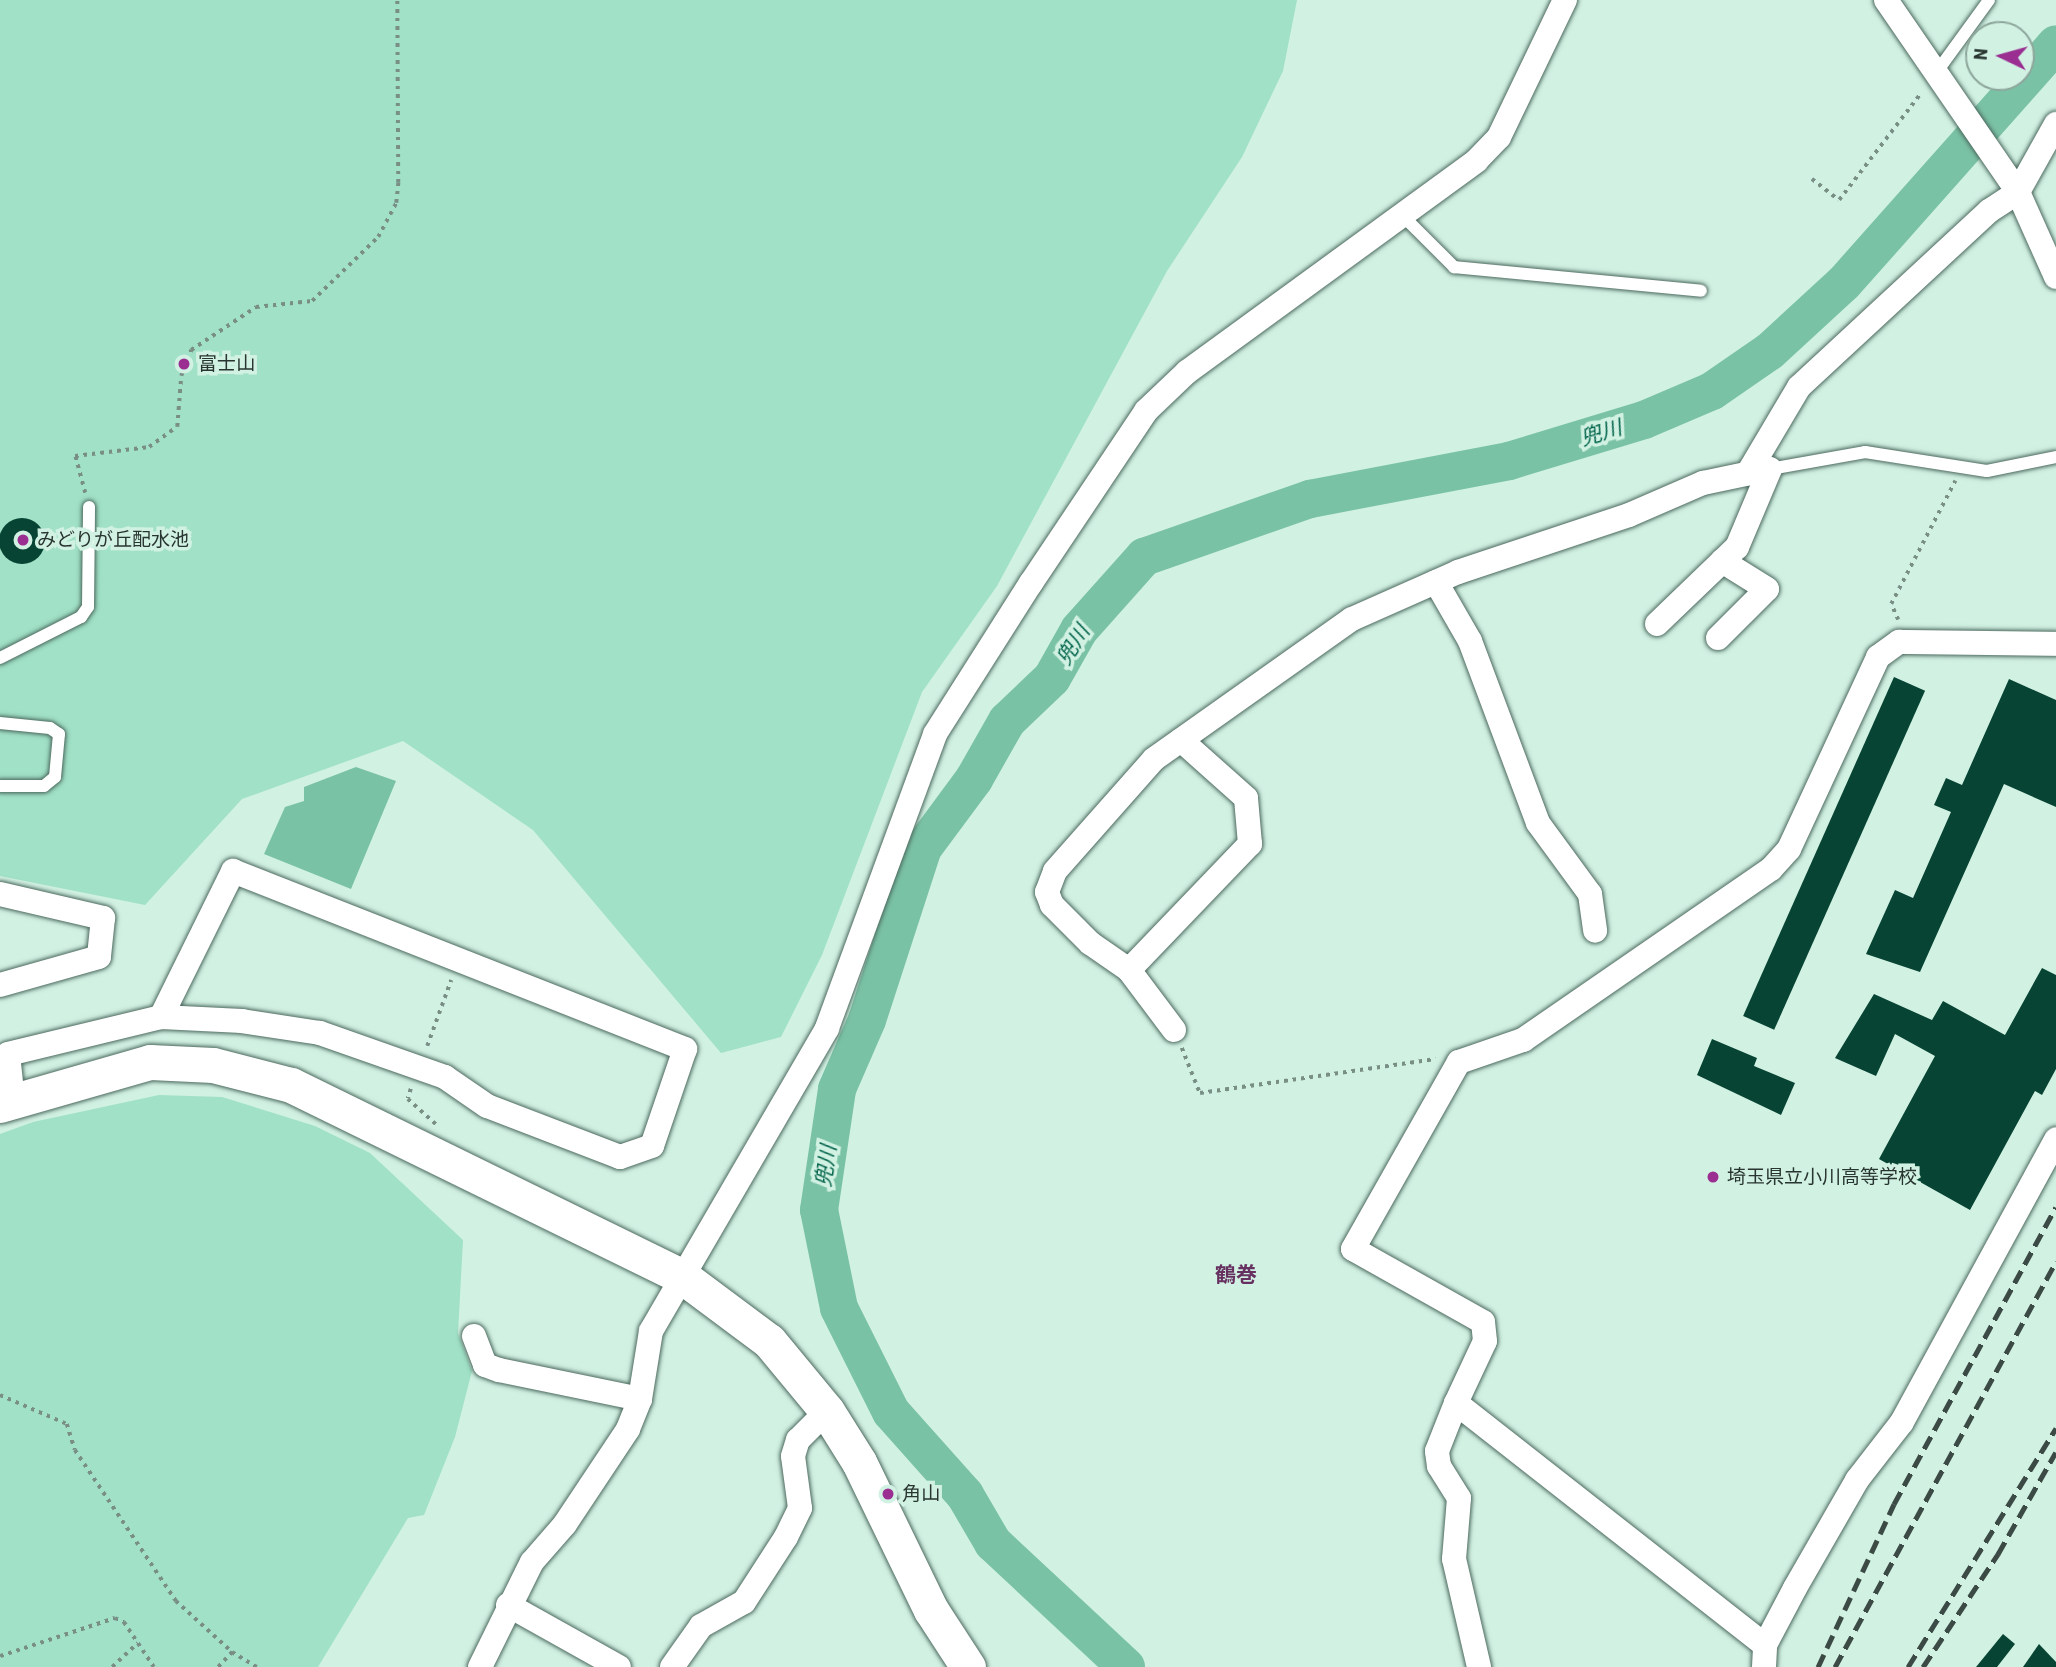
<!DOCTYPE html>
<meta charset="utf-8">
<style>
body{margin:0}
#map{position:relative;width:2056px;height:1667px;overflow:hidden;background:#d1f1e3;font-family:"Roboto Condensed","Noto Sans JP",sans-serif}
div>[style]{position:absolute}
.green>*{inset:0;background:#a0e1c7}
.water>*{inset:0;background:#7ac2a6}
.river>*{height:38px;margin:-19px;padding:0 19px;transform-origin:19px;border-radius:19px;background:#7ac2a6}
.building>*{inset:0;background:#074433;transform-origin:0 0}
.round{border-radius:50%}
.path>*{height:3.5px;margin-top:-1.75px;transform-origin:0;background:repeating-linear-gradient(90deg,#798f86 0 3.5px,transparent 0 8.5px)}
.roads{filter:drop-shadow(0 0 2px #4c695e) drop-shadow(0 0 2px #4c695e)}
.lane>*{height:12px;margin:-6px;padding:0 6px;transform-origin:6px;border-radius:6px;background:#fff}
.street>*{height:24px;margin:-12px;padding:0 12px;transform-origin:12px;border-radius:12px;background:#fff}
.secondary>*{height:35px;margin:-17.5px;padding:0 17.5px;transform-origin:17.5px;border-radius:17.5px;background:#fff}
.rail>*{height:5px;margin-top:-2.5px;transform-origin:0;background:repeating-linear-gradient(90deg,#3b4a44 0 14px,transparent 0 21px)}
.dots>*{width:19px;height:19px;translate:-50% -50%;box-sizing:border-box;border:4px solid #d1f1e3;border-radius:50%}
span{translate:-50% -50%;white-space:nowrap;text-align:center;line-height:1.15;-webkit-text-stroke:7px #d1f1e3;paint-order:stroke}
.poi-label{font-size:19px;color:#283530}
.left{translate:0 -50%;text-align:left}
.water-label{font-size:21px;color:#006349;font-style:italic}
.neighbourhood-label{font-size:21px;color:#663160;font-weight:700}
.north{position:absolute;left:1965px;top:21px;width:70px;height:70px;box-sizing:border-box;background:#d1f1e3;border:2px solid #8da69b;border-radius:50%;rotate:275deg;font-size:19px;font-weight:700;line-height:28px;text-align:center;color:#283530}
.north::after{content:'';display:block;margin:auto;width:24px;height:32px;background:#9a2f91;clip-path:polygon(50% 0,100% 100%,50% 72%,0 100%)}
</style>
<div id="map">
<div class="green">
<i style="clip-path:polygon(0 0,1297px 0,1283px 71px,1242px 157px,1167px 271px,997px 586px,922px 692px,822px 955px,781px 1037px,721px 1053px,533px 830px,403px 741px,242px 799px,145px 905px,0 876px)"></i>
<i style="clip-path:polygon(159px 1095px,222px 1097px,315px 1126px,370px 1153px,463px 1240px,458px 1333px,472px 1371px,455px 1437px,424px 1515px,408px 1518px,318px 1667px,0 1667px,0 1134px,33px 1122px)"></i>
</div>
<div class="water">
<i style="clip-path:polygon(356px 767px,396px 781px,351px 889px,264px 854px,285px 807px,304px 801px,304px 787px)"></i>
</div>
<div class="river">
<i style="left:1126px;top:1667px;width:182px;rotate:-137deg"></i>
<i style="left:993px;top:1543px;width:56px;rotate:-120.3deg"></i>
<i style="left:965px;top:1495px;width:111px;rotate:-131.7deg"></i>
<i style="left:891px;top:1412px;width:116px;rotate:-116.6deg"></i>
<i style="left:839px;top:1308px;width:100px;rotate:-101.5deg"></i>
<i style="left:819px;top:1210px;width:122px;rotate:-81.5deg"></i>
<i style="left:837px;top:1089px;width:75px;rotate:-66.5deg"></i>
<i style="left:867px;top:1020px;width:181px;rotate:-72deg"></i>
<i style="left:923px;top:848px;width:86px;rotate:-53.5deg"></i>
<i style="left:974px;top:779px;width:67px;rotate:-60.4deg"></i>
<i style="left:1007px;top:721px;width:62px;rotate:-43.7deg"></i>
<i style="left:1052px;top:678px;width:55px;rotate:-60.6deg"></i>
<i style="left:1079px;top:630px;width:98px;rotate:-48.3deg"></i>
<i style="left:1144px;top:557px;width:176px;rotate:-19.3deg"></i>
<i style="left:1310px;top:499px;width:203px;rotate:-10.8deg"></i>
<i style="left:1509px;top:461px;width:141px;rotate:-16.9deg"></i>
<i style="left:1644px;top:420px;width:74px;rotate:-23.1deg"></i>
<i style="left:1712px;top:391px;width:70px;rotate:-34.6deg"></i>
<i style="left:1770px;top:351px;width:100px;rotate:-42.6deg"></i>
<i style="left:1844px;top:283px;width:319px;rotate:-48.4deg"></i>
</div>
<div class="building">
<i class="round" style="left:-1px;top:518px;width:46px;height:46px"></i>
<i style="left:1894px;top:677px;width:34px;height:371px;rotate:24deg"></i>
<i style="clip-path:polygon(2009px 679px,2056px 700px,2056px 807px,2004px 784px,1920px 972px,1866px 954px,1895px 890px,1913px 898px,1951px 812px,1934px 805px,1946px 778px,1962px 785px)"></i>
<i style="clip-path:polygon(2042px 968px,2056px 975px,2056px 1069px,2042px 1095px,2035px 1091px,1970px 1210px,1879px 1159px,1935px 1056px,1895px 1034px,1876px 1076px,1835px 1058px,1874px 994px,1932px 1020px,1943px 1001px,2005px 1035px)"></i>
<i style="clip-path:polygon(1712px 1039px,1757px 1058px,1754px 1066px,1795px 1083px,1781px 1115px,1697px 1075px)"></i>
<i style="clip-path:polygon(2003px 1634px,2015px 1644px,1997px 1667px,1976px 1667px)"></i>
<i style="clip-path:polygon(2039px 1644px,2056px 1662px,2056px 1667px,2023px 1667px)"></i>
</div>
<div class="path">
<i style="left:1812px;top:179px;width:34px;rotate:38deg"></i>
<i style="left:1839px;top:200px;width:135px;rotate:-52.5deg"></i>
<i style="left:85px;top:493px;width:38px;rotate:-105deg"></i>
<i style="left:75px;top:456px;width:75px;rotate:-6.9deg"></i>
<i style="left:149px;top:447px;width:34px;rotate:-36deg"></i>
<i style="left:177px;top:427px;width:51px;rotate:-85.5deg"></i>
<i style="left:181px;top:376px;width:28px;rotate:-69deg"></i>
<i style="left:191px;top:350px;width:78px;rotate:-33.5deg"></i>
<i style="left:256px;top:307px;width:56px;rotate:-6.1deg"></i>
<i style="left:312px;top:301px;width:92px;rotate:-44.1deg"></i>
<i style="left:378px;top:237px;width:38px;rotate:-62deg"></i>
<i style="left:396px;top:203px;width:20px;rotate:-84deg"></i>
<i style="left:398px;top:183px;width:183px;rotate:-90.3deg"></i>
<i style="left:1898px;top:620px;width:17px;rotate:-114deg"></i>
<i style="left:1891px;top:604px;width:139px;rotate:-62.5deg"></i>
<i style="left:427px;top:1046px;width:70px;rotate:-70deg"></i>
<i style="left:1182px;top:1048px;width:48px;rotate:68.2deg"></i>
<i style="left:1200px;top:1093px;width:238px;rotate:-8.2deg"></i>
<i style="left:411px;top:1089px;width:10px;rotate:107deg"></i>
<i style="left:408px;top:1099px;width:38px;rotate:42deg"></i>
<i style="left:0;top:1395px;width:73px;rotate:23.4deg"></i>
<i style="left:67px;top:1424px;width:27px;rotate:73deg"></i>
<i style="left:75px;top:1450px;width:182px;rotate:56.2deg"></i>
<i style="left:176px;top:1601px;width:76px;rotate:42.3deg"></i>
<i style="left:232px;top:1652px;width:29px;rotate:31deg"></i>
<i style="left:0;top:1656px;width:121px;rotate:-18.3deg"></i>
<i style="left:115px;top:1618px;width:10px;rotate:24deg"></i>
<i style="left:124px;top:1622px;width:54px;rotate:56.3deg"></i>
<i style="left:112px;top:1667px;width:35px;rotate:-43deg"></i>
<i style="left:218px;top:1667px;width:21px;rotate:-47deg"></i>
</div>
<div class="roads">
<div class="lane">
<i style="left:1936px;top:73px;width:90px;rotate:-54deg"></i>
<i style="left:1402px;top:215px;width:74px;rotate:45deg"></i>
<i style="left:1454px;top:267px;width:248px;rotate:5.5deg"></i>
<i style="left:1770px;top:469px;width:97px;rotate:-10.1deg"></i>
<i style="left:1865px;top:452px;width:123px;rotate:8.9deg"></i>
<i style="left:1987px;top:471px;width:70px;rotate:-11.5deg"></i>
<i style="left:0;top:658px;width:91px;rotate:-26.8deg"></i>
<i style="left:81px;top:617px;width:12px;rotate:-55deg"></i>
<i style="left:88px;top:607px;width:100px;rotate:-89.4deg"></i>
<i style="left:0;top:723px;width:50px;rotate:5.7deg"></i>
<i style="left:50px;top:728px;width:11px;rotate:34deg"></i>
<i style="left:59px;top:734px;width:43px;rotate:95.3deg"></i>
<i style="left:55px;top:777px;width:14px;rotate:141deg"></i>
<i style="left:44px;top:786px;width:44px;rotate:180deg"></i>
</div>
<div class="street">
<i style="left:1886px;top:0;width:233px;rotate:55.5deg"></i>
<i style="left:2018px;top:192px;width:93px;rotate:65.9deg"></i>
<i style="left:1748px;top:473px;width:100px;rotate:-59.3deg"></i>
<i style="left:1799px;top:387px;width:259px;rotate:-42.8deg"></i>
<i style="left:1989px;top:211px;width:35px;rotate:-33deg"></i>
<i style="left:2018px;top:192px;width:78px;rotate:-60.8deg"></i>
<i style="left:1436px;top:582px;width:68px;rotate:60deg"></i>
<i style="left:1470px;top:641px;width:194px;rotate:69.5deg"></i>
<i style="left:1538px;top:823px;width:88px;rotate:53.8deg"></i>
<i style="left:1590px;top:894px;width:37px;rotate:82deg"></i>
<i style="left:1718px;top:638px;width:69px;rotate:-45deg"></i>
<i style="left:1767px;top:589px;width:53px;rotate:-148.1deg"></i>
<i style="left:233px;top:871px;width:486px;rotate:21.5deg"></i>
<i style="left:685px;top:1049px;width:102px;rotate:108.8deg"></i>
<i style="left:652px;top:1146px;width:34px;rotate:161deg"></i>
<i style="left:620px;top:1157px;width:142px;rotate:-159deg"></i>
<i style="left:487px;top:1106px;width:51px;rotate:-145.4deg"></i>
<i style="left:445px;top:1077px;width:133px;rotate:-160.6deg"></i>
<i style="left:320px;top:1033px;width:79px;rotate:-171.3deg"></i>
<i style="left:242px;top:1021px;width:81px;rotate:-177.2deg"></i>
<i style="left:161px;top:1017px;width:163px;rotate:-63.7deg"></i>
<i style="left:0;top:894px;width:106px;rotate:13.1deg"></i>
<i style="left:103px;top:918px;width:39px;rotate:96deg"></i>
<i style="left:99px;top:957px;width:103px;rotate:164.2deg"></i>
<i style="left:1129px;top:970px;width:175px;rotate:-46.2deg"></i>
<i style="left:1250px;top:844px;width:46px;rotate:-95deg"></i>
<i style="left:1246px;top:798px;width:87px;rotate:-138.3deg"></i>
<i style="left:1174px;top:1030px;width:75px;rotate:-126.9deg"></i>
<i style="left:1129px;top:970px;width:47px;rotate:-145.3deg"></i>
<i style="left:1090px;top:943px;width:54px;rotate:-135deg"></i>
<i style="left:1052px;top:905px;width:14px;rotate:-111deg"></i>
<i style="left:1047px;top:892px;width:22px;rotate:-69deg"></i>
<i style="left:1055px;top:871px;width:149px;rotate:-48.5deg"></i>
<i style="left:1154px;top:759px;width:242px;rotate:-35.3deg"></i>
<i style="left:1352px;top:619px;width:116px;rotate:-23.9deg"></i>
<i style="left:1458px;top:572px;width:180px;rotate:-18.4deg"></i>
<i style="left:1629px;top:515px;width:81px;rotate:-23.4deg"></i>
<i style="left:1703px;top:483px;width:68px;rotate:-11.8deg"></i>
<i style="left:1770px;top:469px;width:85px;rotate:112.9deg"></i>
<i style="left:1737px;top:547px;width:111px;rotate:136.1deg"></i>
<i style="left:13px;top:1101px;width:47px;rotate:-96.1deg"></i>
<i style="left:8px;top:1054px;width:157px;rotate:-13.6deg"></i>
<i style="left:474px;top:1336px;width:31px;rotate:69deg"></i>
<i style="left:485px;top:1365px;width:15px;rotate:20deg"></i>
<i style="left:499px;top:1370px;width:144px;rotate:11.6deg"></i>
<i style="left:1456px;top:1403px;width:68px;rotate:-64.9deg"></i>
<i style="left:1485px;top:1341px;width:19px;rotate:-96deg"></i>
<i style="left:1483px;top:1322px;width:149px;rotate:-150.7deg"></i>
<i style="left:1353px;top:1249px;width:215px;rotate:-60.5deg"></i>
<i style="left:1459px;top:1062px;width:68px;rotate:-19deg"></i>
<i style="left:1523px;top:1040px;width:301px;rotate:-34.6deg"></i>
<i style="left:1771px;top:869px;width:27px;rotate:-48deg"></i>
<i style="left:1789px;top:849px;width:212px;rotate:-65.1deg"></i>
<i style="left:1878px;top:657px;width:26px;rotate:-36deg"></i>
<i style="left:1899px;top:642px;width:157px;rotate:0.7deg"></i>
<i style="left:508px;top:1605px;width:127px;rotate:29.2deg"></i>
<i style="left:480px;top:1667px;width:117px;rotate:-63.7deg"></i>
<i style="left:532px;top:1562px;width:50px;rotate:-49deg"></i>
<i style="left:565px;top:1524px;width:114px;rotate:-56.4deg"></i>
<i style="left:628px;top:1429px;width:32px;rotate:-68deg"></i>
<i style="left:640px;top:1399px;width:69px;rotate:-80.8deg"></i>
<i style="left:651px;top:1331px;width:350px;rotate:-59.8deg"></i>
<i style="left:827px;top:1028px;width:313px;rotate:-69.8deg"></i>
<i style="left:935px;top:734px;width:179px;rotate:-57.6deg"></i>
<i style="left:1031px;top:583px;width:207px;rotate:-56.2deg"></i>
<i style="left:1146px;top:411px;width:57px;rotate:-43.6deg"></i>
<i style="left:1187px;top:372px;width:358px;rotate:-36.1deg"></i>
<i style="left:1476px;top:161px;width:33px;rotate:-46deg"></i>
<i style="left:1499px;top:137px;width:152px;rotate:-64.3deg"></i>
<i style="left:672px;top:1667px;width:50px;rotate:-54.7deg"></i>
<i style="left:701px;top:1626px;width:49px;rotate:-29.2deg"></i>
<i style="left:744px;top:1602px;width:77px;rotate:-57.1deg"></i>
<i style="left:786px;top:1537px;width:32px;rotate:-64deg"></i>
<i style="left:800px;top:1508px;width:52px;rotate:-97.7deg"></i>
<i style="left:793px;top:1456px;width:17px;rotate:-73deg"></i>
<i style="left:798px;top:1440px;width:41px;rotate:-45deg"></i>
<i style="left:1479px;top:1667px;width:111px;rotate:-103deg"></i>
<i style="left:1454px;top:1559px;width:61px;rotate:-85.3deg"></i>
<i style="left:1459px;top:1498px;width:38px;rotate:-122deg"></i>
<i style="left:1439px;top:1466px;width:15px;rotate:-98deg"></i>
<i style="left:1437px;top:1451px;width:52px;rotate:-68.4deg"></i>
<i style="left:1456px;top:1403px;width:392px;rotate:38.1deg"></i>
<i style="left:1764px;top:1667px;width:22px;rotate:-87deg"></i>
<i style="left:1765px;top:1645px;width:64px;rotate:-62.2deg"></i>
<i style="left:1795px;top:1588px;width:125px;rotate:-60.1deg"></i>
<i style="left:1857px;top:1480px;width:73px;rotate:-52.2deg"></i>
<i style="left:1902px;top:1422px;width:322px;rotate:-61.4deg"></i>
</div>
<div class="secondary">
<i style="left:0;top:1105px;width:156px;rotate:-16deg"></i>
<i style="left:150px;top:1062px;width:63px;rotate:2.7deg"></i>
<i style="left:213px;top:1065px;width:81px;rotate:14.4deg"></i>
<i style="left:291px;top:1085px;width:436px;rotate:26.1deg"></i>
<i style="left:683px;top:1277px;width:107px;rotate:36.7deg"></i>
<i style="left:769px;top:1341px;width:91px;rotate:50.4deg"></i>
<i style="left:827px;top:1411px;width:60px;rotate:57.9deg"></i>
<i style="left:859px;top:1462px;width:165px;rotate:64.1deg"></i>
<i style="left:931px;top:1610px;width:68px;rotate:57deg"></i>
</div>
</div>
<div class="rail">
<i style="left:1818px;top:1667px;width:180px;rotate:-65deg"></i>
<i style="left:1894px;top:1504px;width:338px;rotate:-61.4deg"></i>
<i style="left:1835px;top:1667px;width:462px;rotate:-61.4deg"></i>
<i style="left:1908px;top:1667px;width:281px;rotate:-58.2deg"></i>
<i style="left:1923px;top:1667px;width:136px;rotate:-56.4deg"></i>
<i style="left:1998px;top:1554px;width:117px;rotate:-60.4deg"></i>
</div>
<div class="dots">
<i style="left:184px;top:364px;background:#9a2f91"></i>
<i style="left:23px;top:540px;background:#9a2f91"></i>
<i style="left:1713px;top:1177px;background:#9a2f91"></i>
<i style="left:888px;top:1494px;background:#9a2f91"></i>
</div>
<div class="poi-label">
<span class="left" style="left:198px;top:364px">富士山</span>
<span class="left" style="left:37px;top:540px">みどりが丘配水池</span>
<span class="left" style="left:1727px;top:1177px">埼玉県立小川高等学校</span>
<span class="left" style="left:902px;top:1494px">角山</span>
</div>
<div class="water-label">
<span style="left:1601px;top:433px;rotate:-17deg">兜川</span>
<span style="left:1073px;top:645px;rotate:-58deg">兜川</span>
<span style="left:826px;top:1166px;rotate:-82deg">兜川</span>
</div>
<div class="neighbourhood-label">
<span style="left:1236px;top:1275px">鶴巻</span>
</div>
<div class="north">N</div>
</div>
